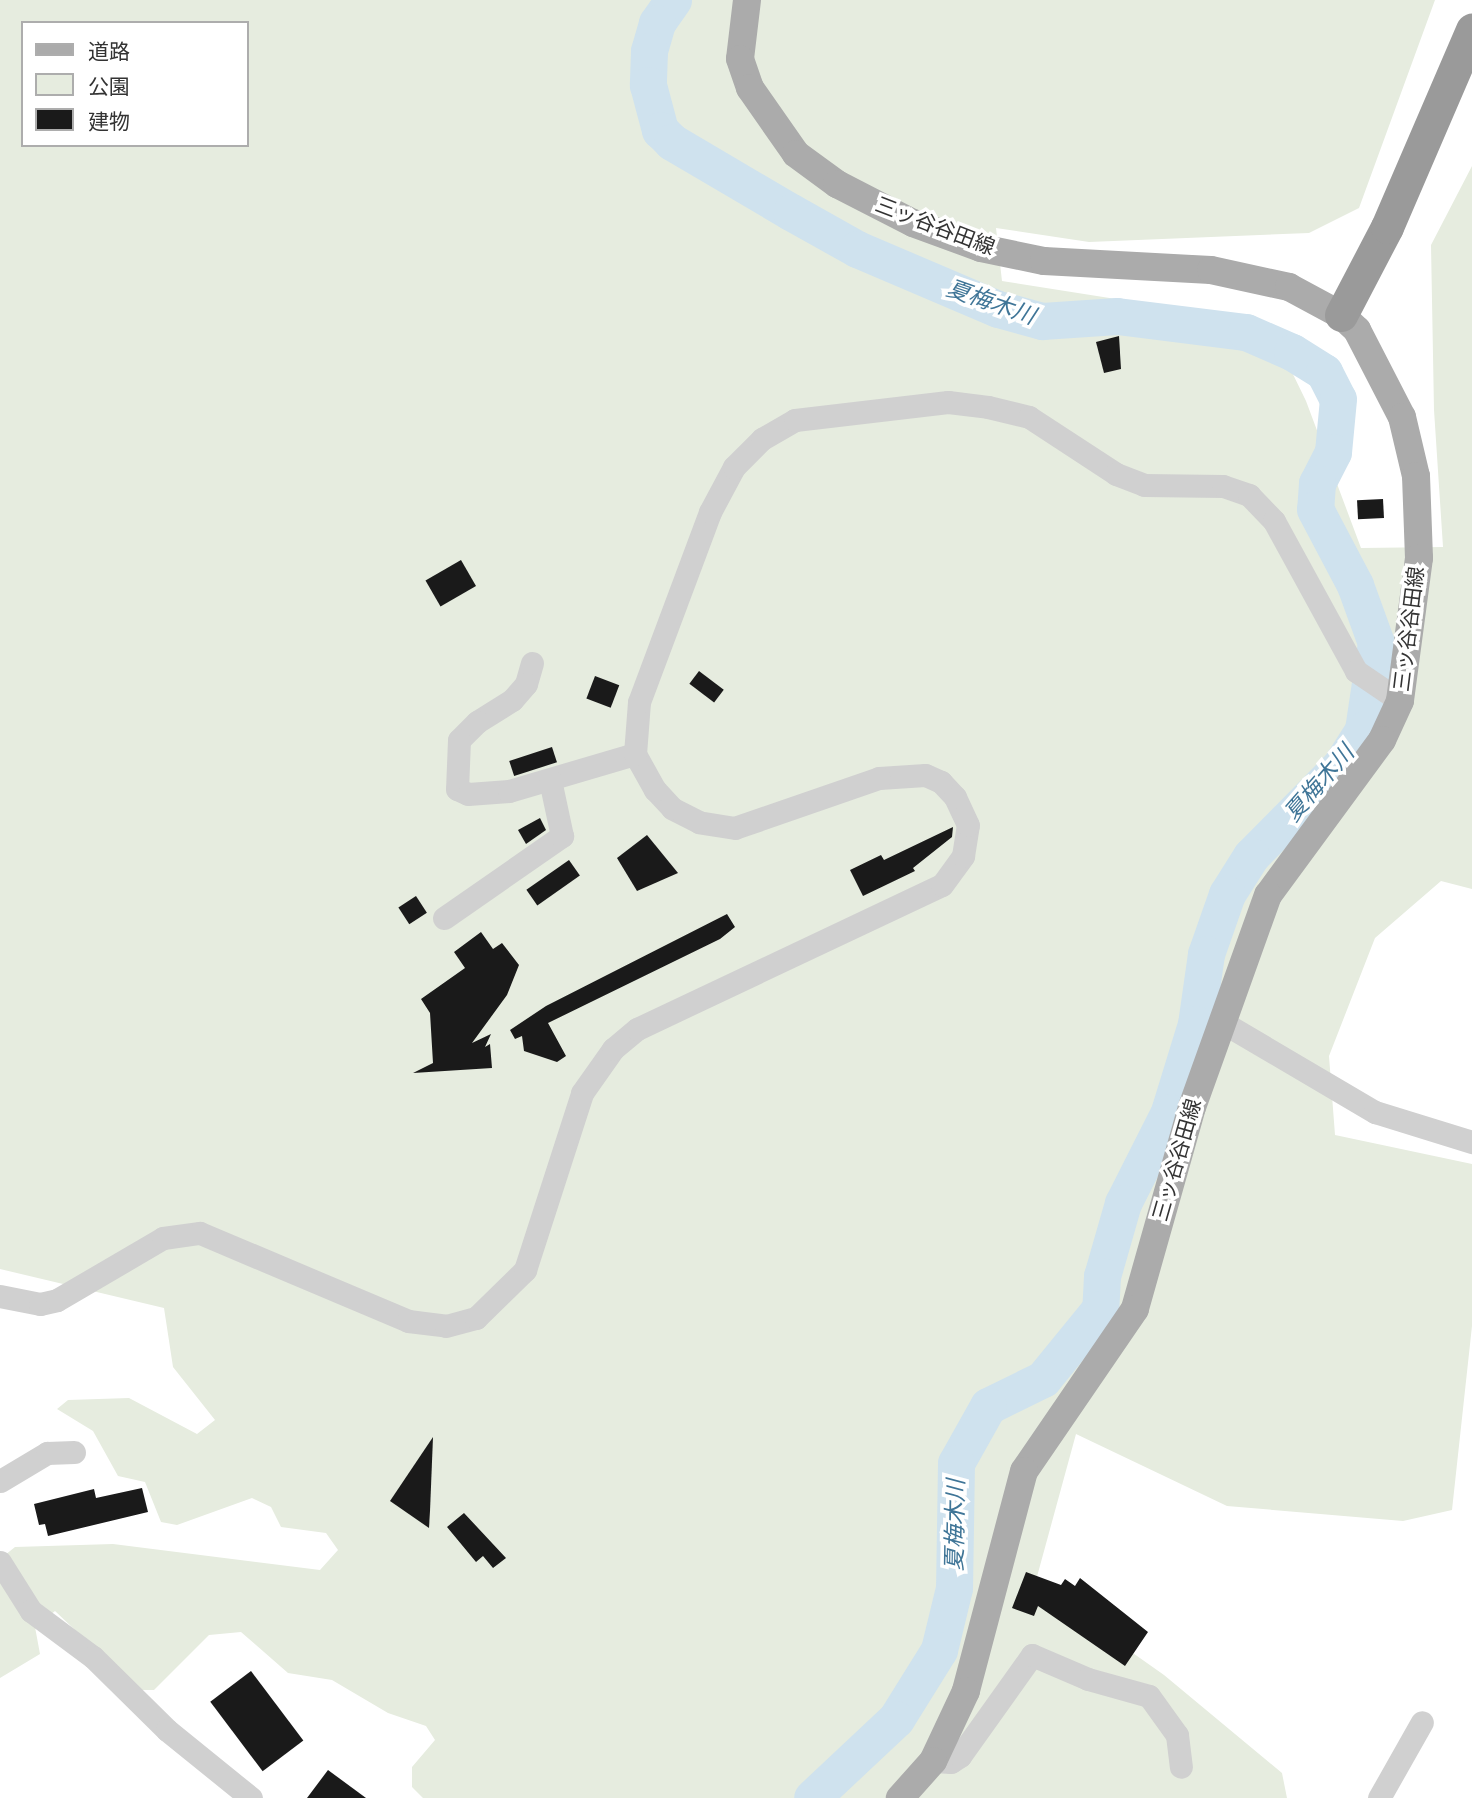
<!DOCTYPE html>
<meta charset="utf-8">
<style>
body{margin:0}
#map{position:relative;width:1472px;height:1798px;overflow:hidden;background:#fff;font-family:"Space Grotesk","Noto Sans JP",sans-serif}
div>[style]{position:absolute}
.green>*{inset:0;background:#e6ecdf}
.river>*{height:37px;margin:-18.5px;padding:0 18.5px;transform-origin:18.5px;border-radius:18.5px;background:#cfe2ee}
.building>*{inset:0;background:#1a1a1a;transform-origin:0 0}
.minor>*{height:23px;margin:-11.5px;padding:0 11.5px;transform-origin:11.5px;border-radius:11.5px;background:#d0d0d0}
.major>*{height:28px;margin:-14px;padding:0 14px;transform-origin:14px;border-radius:14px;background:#ababab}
.highway>*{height:33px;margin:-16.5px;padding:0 16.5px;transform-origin:16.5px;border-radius:16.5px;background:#9a9a9a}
span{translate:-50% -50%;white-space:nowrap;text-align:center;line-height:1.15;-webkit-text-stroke:7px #fff;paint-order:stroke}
.street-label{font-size:21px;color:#333}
.water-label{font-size:23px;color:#3f7597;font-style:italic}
.legend{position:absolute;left:21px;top:21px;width:228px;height:126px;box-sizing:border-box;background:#fff;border:2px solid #adadad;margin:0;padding:9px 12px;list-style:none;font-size:21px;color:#333}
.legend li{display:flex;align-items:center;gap:14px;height:35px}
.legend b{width:35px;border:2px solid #adadad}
</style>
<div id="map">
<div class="green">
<i style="clip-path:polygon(evenodd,0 0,1435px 0,1359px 208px,1309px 233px,1089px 242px,996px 228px,1002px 281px,1268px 323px,1306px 401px,1361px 548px,1443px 547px,1434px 410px,1431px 245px,1472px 166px,1472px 889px,1441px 881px,1375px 938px,1329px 1056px,1335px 1135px,1472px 1164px,1472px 1326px,1452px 1510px,1403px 1521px,1227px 1506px,1076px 1434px,1035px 1584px,1164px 1675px,1282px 1773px,1287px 1798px,423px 1798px,412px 1787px,412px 1767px,435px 1740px,426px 1726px,388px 1713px,332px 1680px,288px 1673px,241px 1632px,209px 1635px,154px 1690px,138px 1690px,55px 1611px,35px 1627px,40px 1654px,0 1678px,0 1559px,15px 1547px,113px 1544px,320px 1570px,338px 1550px,326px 1533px,281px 1527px,271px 1507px,252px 1498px,177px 1525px,161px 1522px,145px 1482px,118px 1476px,93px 1431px,57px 1409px,68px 1400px,129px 1398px,197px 1434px,215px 1420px,173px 1367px,164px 1308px,0 1269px,0 0,23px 23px,247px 23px,247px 145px,23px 145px,23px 23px)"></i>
</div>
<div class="river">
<i style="left:673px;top:0;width:28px;rotate:125deg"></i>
<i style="left:657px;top:23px;width:29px;rotate:106deg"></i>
<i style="left:649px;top:51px;width:34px;rotate:92deg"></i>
<i style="left:648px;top:85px;width:47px;rotate:75.1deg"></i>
<i style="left:660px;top:130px;width:17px;rotate:45deg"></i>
<i style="left:672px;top:142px;width:138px;rotate:30.5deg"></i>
<i style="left:791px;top:212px;width:76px;rotate:29.3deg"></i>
<i style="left:857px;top:249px;width:153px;rotate:23.1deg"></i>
<i style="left:998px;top:309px;width:46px;rotate:15.3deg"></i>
<i style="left:1042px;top:321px;width:75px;rotate:-3.8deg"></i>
<i style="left:1117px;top:316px;width:130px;rotate:7.1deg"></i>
<i style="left:1246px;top:332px;width:50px;rotate:23.5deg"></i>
<i style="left:1292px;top:352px;width:38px;rotate:32deg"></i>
<i style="left:1324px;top:372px;width:30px;rotate:63deg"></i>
<i style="left:1338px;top:399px;width:53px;rotate:95.4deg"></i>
<i style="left:1333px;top:452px;width:35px;rotate:117deg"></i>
<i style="left:1317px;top:483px;width:26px;rotate:94deg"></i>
<i style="left:1315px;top:509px;width:86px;rotate:62.2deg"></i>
<i style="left:1355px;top:585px;width:62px;rotate:70.1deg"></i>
<i style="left:1376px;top:643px;width:88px;rotate:98.5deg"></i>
<i style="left:1363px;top:730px;width:41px;rotate:122.2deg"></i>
<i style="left:1341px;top:765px;width:128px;rotate:134.7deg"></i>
<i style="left:1251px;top:856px;width:45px;rotate:122.3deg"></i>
<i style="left:1227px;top:894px;width:64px;rotate:109.3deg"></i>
<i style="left:1206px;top:954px;width:71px;rotate:98.1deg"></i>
<i style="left:1196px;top:1024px;width:92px;rotate:107.1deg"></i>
<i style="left:1169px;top:1112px;width:102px;rotate:116.8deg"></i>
<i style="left:1123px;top:1203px;width:76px;rotate:106deg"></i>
<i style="left:1102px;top:1276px;width:33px;rotate:93deg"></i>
<i style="left:1100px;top:1309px;width:90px;rotate:129.2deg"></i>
<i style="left:1043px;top:1379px;width:61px;rotate:153.9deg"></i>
<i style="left:988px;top:1406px;width:65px;rotate:119.3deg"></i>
<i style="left:956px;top:1463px;width:125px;rotate:90.9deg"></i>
<i style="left:954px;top:1588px;width:64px;rotate:103.6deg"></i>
<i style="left:939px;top:1650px;width:81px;rotate:121.9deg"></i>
<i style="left:896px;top:1719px;width:115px;rotate:136.8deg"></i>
</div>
<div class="building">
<i style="clip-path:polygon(1119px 336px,1121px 369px,1104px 373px,1096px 342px)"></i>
<i style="left:1383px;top:499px;width:19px;height:26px;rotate:87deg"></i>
<i style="left:461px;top:560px;width:30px;height:41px;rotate:60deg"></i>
<i style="left:699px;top:671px;width:31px;height:16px;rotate:37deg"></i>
<i style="left:595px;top:676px;width:26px;height:24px;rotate:21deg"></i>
<i style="left:552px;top:747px;width:16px;height:45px;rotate:72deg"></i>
<i style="clip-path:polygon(540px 818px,546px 830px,526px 844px,518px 830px)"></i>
<i style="clip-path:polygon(953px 827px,952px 837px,913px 868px,915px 871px,863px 896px,850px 870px,881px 855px,884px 860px)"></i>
<i style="clip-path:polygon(647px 835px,678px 873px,637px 891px,617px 858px)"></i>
<i style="left:569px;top:860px;width:19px;height:52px;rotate:55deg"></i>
<i style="left:416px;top:896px;width:20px;height:21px;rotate:57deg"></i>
<i style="clip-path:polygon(727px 914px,735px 927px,720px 939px,548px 1023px,566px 1056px,557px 1062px,524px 1051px,522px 1036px,515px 1039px,510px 1030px,546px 1006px)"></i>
<i style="clip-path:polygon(481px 932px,493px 949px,502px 943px,519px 965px,507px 995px,472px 1043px,491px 1034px,485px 1047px,490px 1044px,492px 1068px,413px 1073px,433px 1063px,430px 1013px,421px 999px,465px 968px,454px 952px)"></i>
<i style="clip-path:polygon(433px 1437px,430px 1511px,429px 1528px,390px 1501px)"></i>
<i style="clip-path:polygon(142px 1488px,148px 1512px,48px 1536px,45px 1524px,39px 1525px,34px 1504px,94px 1489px,96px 1498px)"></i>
<i style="clip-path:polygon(464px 1513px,506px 1558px,493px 1568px,483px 1556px,476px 1562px,447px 1527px)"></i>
<i style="clip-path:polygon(1026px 1572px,1061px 1585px,1065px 1579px,1075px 1586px,1080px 1578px,1148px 1632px,1125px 1666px,1038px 1606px,1034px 1616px,1012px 1608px)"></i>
<i style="left:251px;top:1671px;width:87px;height:51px;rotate:53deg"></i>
<i style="clip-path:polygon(328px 1770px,366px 1798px,307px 1798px)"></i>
</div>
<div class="minor">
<i style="left:532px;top:663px;width:22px;rotate:106deg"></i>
<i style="left:526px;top:684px;width:21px;rotate:131deg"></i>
<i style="left:512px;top:700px;width:41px;rotate:147.8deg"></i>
<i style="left:477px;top:722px;width:25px;rotate:135deg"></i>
<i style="left:459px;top:740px;width:49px;rotate:92.3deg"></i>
<i style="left:457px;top:789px;width:12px;rotate:24deg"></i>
<i style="left:468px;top:794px;width:41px;rotate:-4.2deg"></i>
<i style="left:509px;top:791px;width:131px;rotate:-16.4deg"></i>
<i style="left:444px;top:918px;width:144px;rotate:-34.8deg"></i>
<i style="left:562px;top:836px;width:57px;rotate:-102.1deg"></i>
<i style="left:1222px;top:1022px;width:178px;rotate:30.5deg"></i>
<i style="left:1375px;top:1112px;width:102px;rotate:17.2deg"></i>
<i style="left:0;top:1296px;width:41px;rotate:11.3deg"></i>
<i style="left:40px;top:1304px;width:17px;rotate:-13deg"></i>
<i style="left:57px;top:1300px;width:123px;rotate:-30.3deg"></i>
<i style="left:163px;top:1238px;width:37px;rotate:-8deg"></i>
<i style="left:200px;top:1233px;width:226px;rotate:22.9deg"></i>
<i style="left:408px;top:1321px;width:38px;rotate:7deg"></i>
<i style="left:446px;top:1326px;width:31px;rotate:-15deg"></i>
<i style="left:476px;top:1318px;width:69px;rotate:-44.4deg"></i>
<i style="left:525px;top:1270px;width:186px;rotate:-72.1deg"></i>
<i style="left:582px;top:1093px;width:54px;rotate:-54.8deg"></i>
<i style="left:613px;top:1049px;width:31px;rotate:-40deg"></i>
<i style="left:637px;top:1029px;width:337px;rotate:-25.3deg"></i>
<i style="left:942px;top:885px;width:36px;rotate:-54deg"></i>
<i style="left:963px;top:856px;width:31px;rotate:-81deg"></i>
<i style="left:968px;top:825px;width:31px;rotate:-115deg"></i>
<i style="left:955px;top:797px;width:21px;rotate:-133deg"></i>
<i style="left:941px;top:782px;width:17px;rotate:-156deg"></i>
<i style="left:925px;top:775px;width:46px;rotate:176.3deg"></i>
<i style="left:879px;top:778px;width:152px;rotate:160.9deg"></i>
<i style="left:735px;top:828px;width:36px;rotate:-171deg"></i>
<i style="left:699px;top:822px;width:30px;rotate:-153deg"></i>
<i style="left:672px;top:808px;width:25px;rotate:-133deg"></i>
<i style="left:655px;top:790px;width:41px;rotate:-119.1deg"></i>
<i style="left:635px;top:754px;width:52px;rotate:-85.6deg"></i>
<i style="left:639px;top:702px;width:203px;rotate:-69.5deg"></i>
<i style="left:710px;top:512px;width:51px;rotate:-61.9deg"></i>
<i style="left:734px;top:467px;width:40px;rotate:-45deg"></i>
<i style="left:762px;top:439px;width:38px;rotate:-30deg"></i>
<i style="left:795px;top:420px;width:154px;rotate:-6.7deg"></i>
<i style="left:948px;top:402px;width:40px;rotate:7.1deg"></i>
<i style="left:988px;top:407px;width:42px;rotate:13.7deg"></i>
<i style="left:1029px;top:417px;width:104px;rotate:33.2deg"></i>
<i style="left:1116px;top:474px;width:30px;rotate:21deg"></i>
<i style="left:1144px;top:485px;width:79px;rotate:0.7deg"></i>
<i style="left:1223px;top:486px;width:28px;rotate:19deg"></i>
<i style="left:1249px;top:495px;width:36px;rotate:46deg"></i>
<i style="left:1274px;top:521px;width:171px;rotate:61.3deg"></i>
<i style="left:1356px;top:671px;width:53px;rotate:34.3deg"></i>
<i style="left:0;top:1481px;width:55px;rotate:-30.8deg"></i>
<i style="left:47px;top:1453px;width:27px;rotate:-2deg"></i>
<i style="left:0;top:1562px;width:58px;rotate:57.7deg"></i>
<i style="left:31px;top:1611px;width:77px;rotate:36.6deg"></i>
<i style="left:93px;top:1657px;width:104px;rotate:44.6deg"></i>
<i style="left:167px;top:1730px;width:108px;rotate:39deg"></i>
<i style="left:933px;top:1761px;width:18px;rotate:3deg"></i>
<i style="left:951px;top:1762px;width:11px;rotate:-34deg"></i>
<i style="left:960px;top:1756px;width:124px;rotate:-54.5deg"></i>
<i style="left:1032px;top:1655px;width:61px;rotate:23.2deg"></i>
<i style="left:1088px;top:1679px;width:63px;rotate:15.6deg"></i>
<i style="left:1149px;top:1696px;width:48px;rotate:54.3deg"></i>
<i style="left:1177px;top:1735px;width:32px;rotate:83deg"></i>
<i style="left:1379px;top:1798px;width:87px;rotate:-60.5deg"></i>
</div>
<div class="major">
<i style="left:747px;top:0;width:59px;rotate:96.8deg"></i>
<i style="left:740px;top:59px;width:31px;rotate:71deg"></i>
<i style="left:750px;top:88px;width:80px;rotate:55.1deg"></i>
<i style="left:796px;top:154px;width:51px;rotate:36.2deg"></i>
<i style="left:837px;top:184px;width:85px;rotate:27.2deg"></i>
<i style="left:913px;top:223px;width:72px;rotate:20.2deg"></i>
<i style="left:981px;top:248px;width:64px;rotate:11.7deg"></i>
<i style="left:1044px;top:261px;width:167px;rotate:3.1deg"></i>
<i style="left:1211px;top:270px;width:80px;rotate:12.3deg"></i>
<i style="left:1289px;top:287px;width:59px;rotate:28.3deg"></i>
<i style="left:1341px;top:315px;width:22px;rotate:43deg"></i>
<i style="left:1357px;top:330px;width:98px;rotate:62.7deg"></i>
<i style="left:1402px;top:417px;width:61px;rotate:76.7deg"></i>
<i style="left:1416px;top:476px;width:82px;rotate:87.9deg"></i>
<i style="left:1419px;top:558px;width:144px;rotate:97.6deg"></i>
<i style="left:1400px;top:701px;width:43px;rotate:114.8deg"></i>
<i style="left:1382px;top:740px;width:192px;rotate:126.3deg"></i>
<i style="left:1268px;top:895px;width:225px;rotate:109.7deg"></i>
<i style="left:1192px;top:1107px;width:210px;rotate:105.8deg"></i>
<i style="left:1135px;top:1309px;width:196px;rotate:124.4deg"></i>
<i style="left:1024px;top:1471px;width:228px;rotate:104.8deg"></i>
<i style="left:966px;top:1691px;width:77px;rotate:115.2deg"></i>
<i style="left:933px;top:1761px;width:50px;rotate:131.7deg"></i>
</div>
<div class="highway">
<i style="left:1341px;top:315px;width:99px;rotate:-62.4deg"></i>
<i style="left:1387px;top:227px;width:215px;rotate:-66.7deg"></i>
</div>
<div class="street-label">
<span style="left:935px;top:226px;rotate:21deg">三ッ谷谷田線</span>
<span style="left:1409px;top:629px;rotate:-83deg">三ッ谷谷田線</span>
<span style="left:1177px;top:1160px;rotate:-74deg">三ッ谷谷田線</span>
</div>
<div class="water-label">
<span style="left:991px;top:302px;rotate:19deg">夏梅木川</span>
<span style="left:1319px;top:783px;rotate:-49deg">夏梅木川</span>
<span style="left:955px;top:1525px;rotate:-89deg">夏梅木川</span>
</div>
<ul class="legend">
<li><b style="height:9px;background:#ababab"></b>道路</li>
<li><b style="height:19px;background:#e6ecdf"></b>公園</li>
<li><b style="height:19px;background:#1a1a1a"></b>建物</li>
</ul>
</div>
